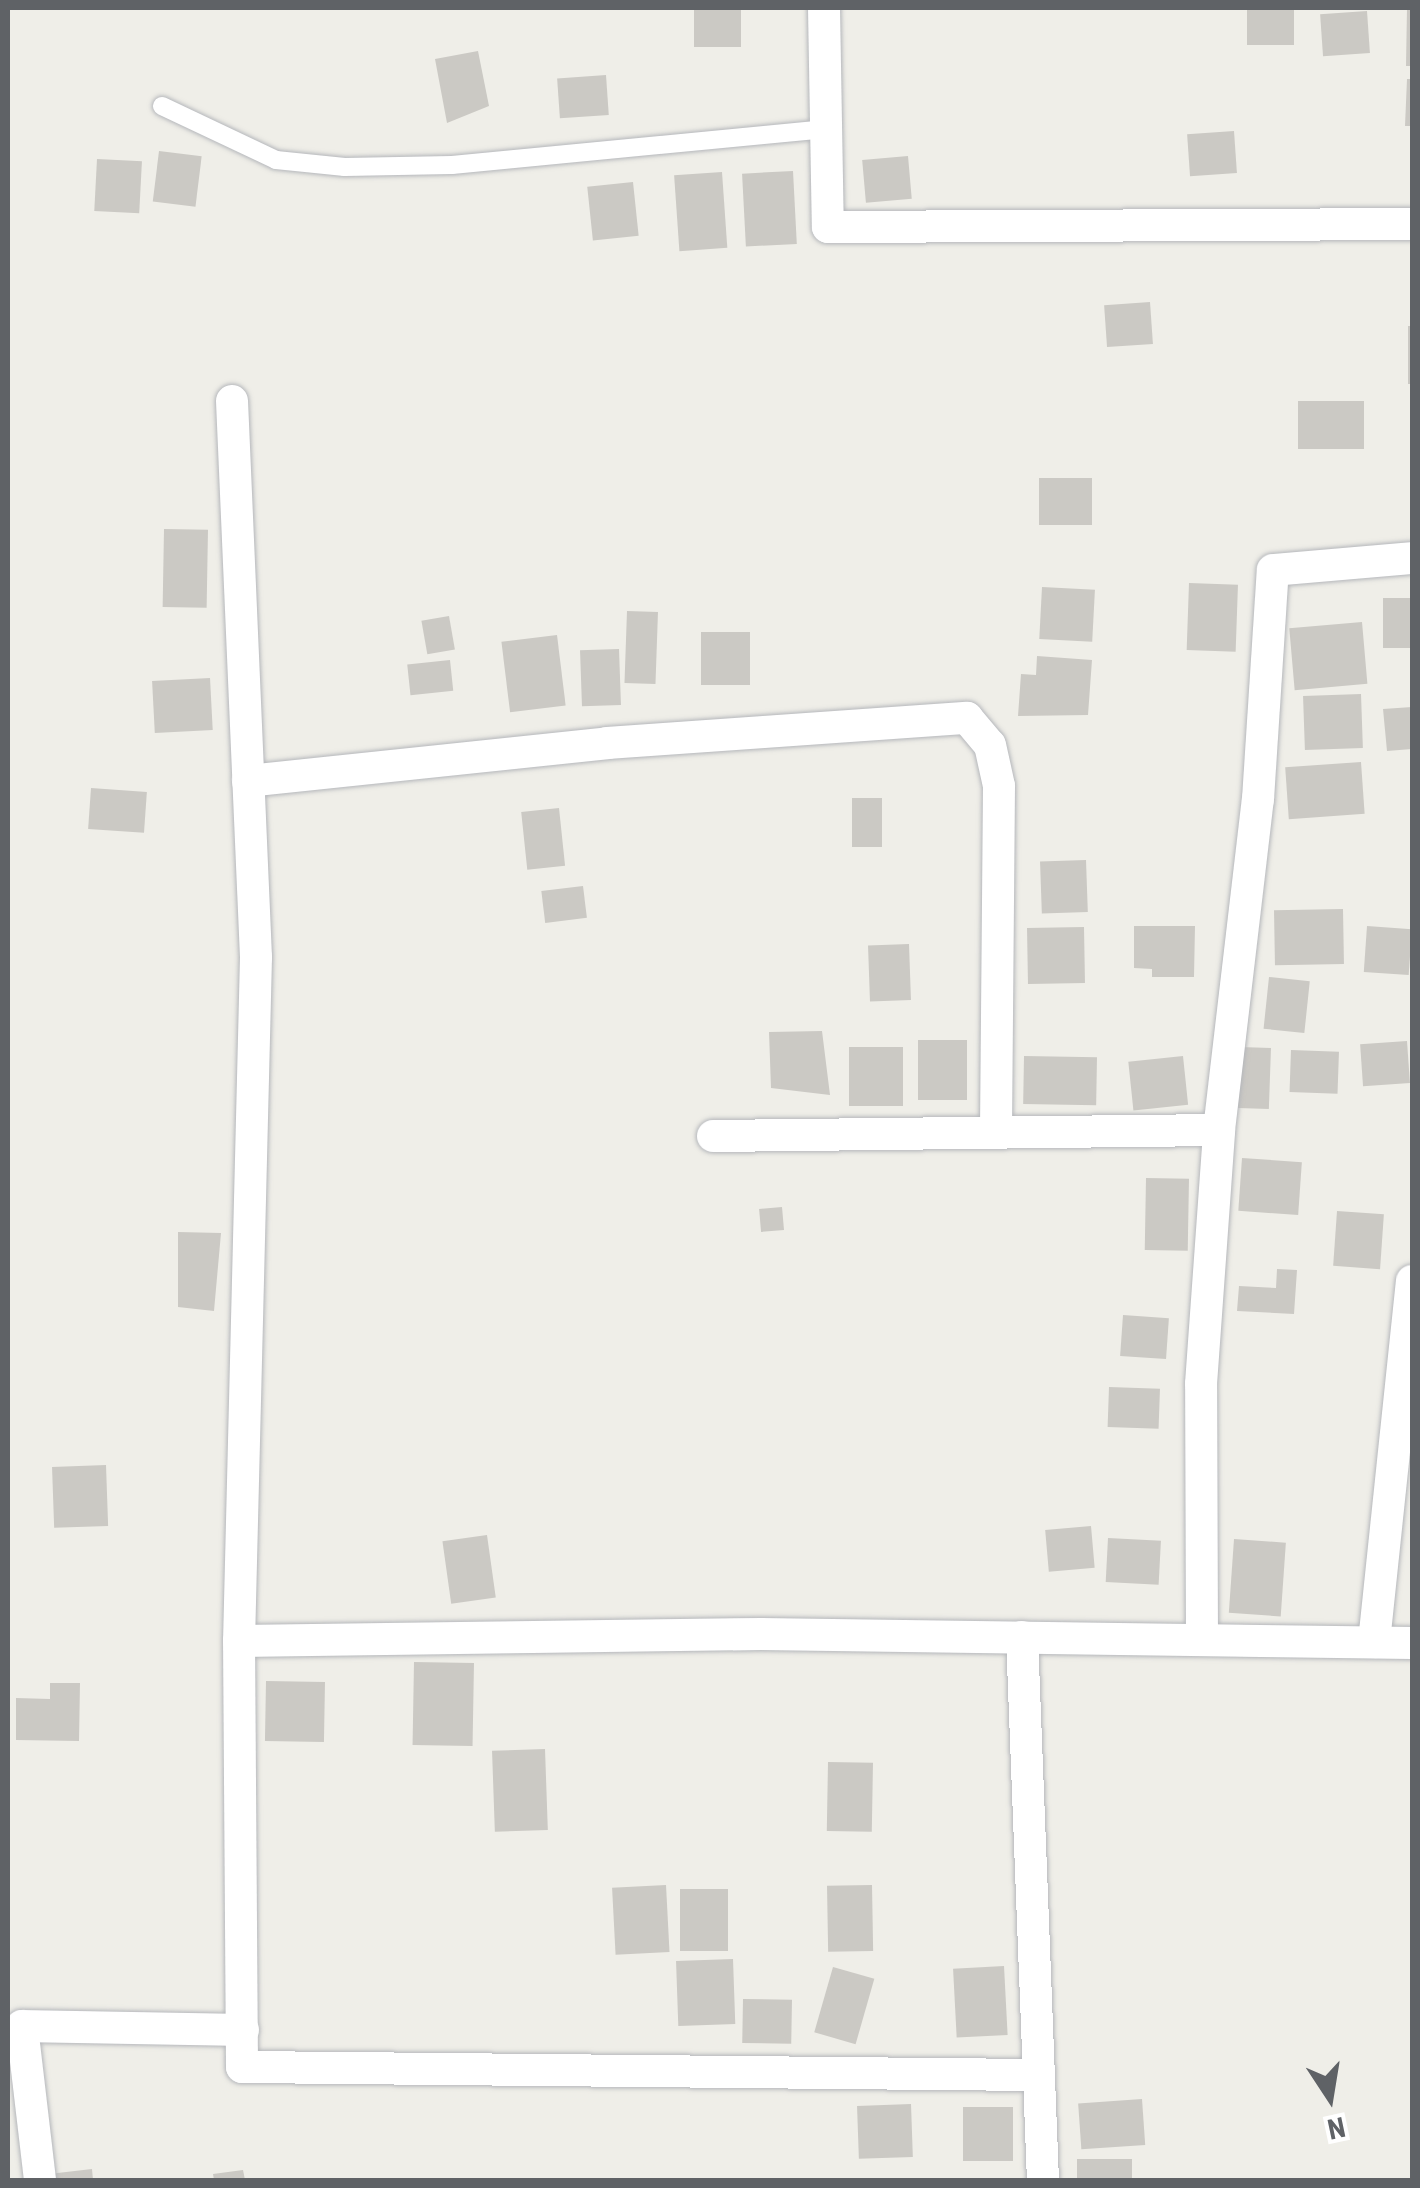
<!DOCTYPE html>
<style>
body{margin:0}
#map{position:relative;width:1420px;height:2188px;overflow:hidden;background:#efeee8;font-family:"Roboto Condensed",sans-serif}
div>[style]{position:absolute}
.building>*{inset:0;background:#cbc9c4;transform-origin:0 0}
.roads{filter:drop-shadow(0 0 2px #b5b7bb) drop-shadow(0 0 2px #b5b7bb)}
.lane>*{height:18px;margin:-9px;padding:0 9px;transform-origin:9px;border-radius:9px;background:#fff}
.street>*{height:32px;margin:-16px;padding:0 16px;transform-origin:16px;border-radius:16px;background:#fff}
span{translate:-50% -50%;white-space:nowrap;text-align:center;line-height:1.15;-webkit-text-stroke:8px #fff;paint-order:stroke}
.frame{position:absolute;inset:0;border:10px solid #5f6266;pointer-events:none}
.north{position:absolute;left:1280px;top:2048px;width:100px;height:100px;-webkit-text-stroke:8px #fff;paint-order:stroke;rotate:168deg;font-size:28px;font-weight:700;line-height:40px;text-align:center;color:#5f6266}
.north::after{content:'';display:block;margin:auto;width:35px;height:45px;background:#5f6266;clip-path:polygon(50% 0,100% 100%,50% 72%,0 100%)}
</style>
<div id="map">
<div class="building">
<i style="left:694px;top:8px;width:47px;height:39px"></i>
<i style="left:1247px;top:8px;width:47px;height:37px"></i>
<i style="clip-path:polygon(1407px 8px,1412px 8px,1412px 66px,1406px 66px)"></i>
<i style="left:1367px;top:11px;width:42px;height:47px;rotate:86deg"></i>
<i style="clip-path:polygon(478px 51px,489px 106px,447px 123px,435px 59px)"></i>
<i style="left:606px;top:75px;width:40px;height:49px;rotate:86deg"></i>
<i style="clip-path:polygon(1407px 79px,1412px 79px,1412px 126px,1405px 126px)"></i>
<i style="left:1234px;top:131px;width:42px;height:47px;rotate:86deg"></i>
<i style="left:159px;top:151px;width:43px;height:51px;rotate:7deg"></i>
<i style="left:908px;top:156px;width:43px;height:46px;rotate:85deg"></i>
<i style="left:97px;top:159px;width:45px;height:52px;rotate:3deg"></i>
<i style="left:793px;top:171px;width:73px;height:51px;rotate:87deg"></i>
<i style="left:722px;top:172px;width:76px;height:48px;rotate:86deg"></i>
<i style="left:633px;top:182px;width:54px;height:46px;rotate:84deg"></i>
<i style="left:1150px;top:302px;width:42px;height:46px;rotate:86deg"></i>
<i style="left:1408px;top:326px;width:4px;height:58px"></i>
<i style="left:1298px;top:401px;width:66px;height:48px"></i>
<i style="left:1039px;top:478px;width:53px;height:47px"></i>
<i style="left:164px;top:529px;width:44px;height:78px;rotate:1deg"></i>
<i style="left:1189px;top:583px;width:49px;height:67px;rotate:2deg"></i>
<i style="left:1042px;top:587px;width:53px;height:52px;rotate:3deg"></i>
<i style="left:1412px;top:598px;width:50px;height:29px;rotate:90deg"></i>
<i style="left:627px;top:611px;width:31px;height:72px;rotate:2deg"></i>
<i style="left:449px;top:616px;width:34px;height:28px;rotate:80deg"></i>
<i style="left:1362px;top:622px;width:62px;height:73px;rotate:85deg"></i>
<i style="left:701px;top:632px;width:49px;height:53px"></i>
<i style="left:557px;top:635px;width:71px;height:56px;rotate:83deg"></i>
<i style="left:619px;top:649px;width:56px;height:39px;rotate:88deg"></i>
<i style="clip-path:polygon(1037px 656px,1092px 660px,1088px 715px,1018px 716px,1021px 674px,1036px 675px)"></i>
<i style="left:450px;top:660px;width:31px;height:43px;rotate:84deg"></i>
<i style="left:210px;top:678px;width:52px;height:58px;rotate:87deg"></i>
<i style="left:1361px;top:694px;width:54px;height:58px;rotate:88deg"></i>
<i style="clip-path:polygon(1412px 707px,1412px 749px,1387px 751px,1383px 709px)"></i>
<i style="left:1361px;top:762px;width:52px;height:76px;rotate:86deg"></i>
<i style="left:91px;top:788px;width:56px;height:41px;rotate:4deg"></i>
<i style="left:852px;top:798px;width:30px;height:49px"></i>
<i style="left:559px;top:808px;width:58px;height:38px;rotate:84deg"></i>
<i style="left:1086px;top:860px;width:52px;height:46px;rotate:88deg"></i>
<i style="left:583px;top:886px;width:32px;height:42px;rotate:83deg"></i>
<i style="left:1343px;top:909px;width:55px;height:69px;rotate:89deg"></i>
<i style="clip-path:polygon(1134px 926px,1195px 926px,1194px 977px,1152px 977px,1152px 969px,1134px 968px)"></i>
<i style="left:1367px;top:926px;width:45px;height:46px;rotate:4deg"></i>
<i style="left:1084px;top:927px;width:56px;height:57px;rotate:89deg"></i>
<i style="left:909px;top:944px;width:56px;height:41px;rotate:88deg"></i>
<i style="left:1269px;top:977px;width:41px;height:52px;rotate:6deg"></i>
<i style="clip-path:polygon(822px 1031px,830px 1095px,771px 1088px,769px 1032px)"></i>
<i style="left:918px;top:1040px;width:49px;height:60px"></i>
<i style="left:1407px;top:1041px;width:42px;height:47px;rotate:86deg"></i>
<i style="left:849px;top:1047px;width:54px;height:59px"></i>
<i style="left:1240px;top:1047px;width:31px;height:61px;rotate:2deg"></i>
<i style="left:1291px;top:1050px;width:48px;height:42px;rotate:2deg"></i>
<i style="left:1024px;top:1056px;width:73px;height:48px;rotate:1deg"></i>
<i style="left:1183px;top:1056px;width:49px;height:55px;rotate:84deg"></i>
<i style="left:1242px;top:1158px;width:60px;height:53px;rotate:4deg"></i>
<i style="left:1146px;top:1178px;width:43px;height:72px;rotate:1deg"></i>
<i style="left:782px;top:1207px;width:23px;height:23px;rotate:85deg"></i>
<i style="left:1337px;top:1211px;width:47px;height:55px;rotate:4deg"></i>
<i style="clip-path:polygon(178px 1232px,221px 1233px,214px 1311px,178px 1307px)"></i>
<i style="clip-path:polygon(1277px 1269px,1297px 1270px,1294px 1314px,1237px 1311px,1239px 1286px,1276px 1288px)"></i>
<i style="left:1123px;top:1315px;width:46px;height:41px;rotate:4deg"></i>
<i style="left:1109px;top:1387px;width:51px;height:40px;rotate:2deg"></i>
<i style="left:106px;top:1465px;width:61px;height:54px;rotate:88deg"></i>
<i style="left:1091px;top:1526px;width:42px;height:46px;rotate:85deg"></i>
<i style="left:487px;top:1535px;width:63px;height:45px;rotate:82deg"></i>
<i style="left:1108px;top:1538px;width:53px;height:44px;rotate:3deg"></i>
<i style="left:1234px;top:1539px;width:52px;height:74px;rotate:4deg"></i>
<i style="left:414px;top:1662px;width:60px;height:83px;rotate:1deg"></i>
<i style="left:266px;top:1681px;width:59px;height:60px;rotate:1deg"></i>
<i style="clip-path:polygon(50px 1683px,80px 1683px,79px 1741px,16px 1740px,16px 1698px,50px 1699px)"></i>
<i style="left:545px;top:1749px;width:81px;height:53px;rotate:88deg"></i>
<i style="left:828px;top:1762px;width:45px;height:69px;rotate:1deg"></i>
<i style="left:666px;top:1885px;width:67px;height:54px;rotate:87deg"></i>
<i style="left:872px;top:1885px;width:66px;height:45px;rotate:89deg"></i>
<i style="left:728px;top:1889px;width:62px;height:48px;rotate:90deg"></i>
<i style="left:733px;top:1959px;width:65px;height:57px;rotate:88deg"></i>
<i style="left:1004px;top:1966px;width:69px;height:51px;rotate:87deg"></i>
<i style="left:833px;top:1967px;width:43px;height:68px;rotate:16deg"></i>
<i style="left:743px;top:1999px;width:49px;height:44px;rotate:1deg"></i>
<i style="left:1142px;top:2099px;width:46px;height:64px;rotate:86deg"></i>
<i style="left:911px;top:2104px;width:53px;height:54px;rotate:88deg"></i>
<i style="left:963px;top:2107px;width:50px;height:54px"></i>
<i style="left:1132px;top:2159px;width:21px;height:55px;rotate:90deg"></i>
<i style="clip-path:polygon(92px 2169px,93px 2180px,50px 2180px,49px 2174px)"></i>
<i style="clip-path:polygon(243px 2170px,245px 2180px,214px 2180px,213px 2174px)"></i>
</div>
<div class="roads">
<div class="lane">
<i style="left:162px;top:106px;width:126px;rotate:25.3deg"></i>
<i style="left:276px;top:160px;width:69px;rotate:5.8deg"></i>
<i style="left:345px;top:167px;width:107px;rotate:-1.1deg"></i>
<i style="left:452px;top:165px;width:376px;rotate:-5.5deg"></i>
</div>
<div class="street">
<i style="left:824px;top:8px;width:219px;rotate:89deg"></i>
<i style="left:828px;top:227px;width:584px;rotate:-0.29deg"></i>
<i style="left:232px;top:401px;width:557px;rotate:87.53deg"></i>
<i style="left:256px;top:957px;width:684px;rotate:91.42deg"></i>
<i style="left:248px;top:781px;width:361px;rotate:-6deg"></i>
<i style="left:607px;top:743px;width:361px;rotate:-4deg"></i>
<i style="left:967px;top:718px;width:35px;rotate:50deg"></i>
<i style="left:990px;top:745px;width:42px;rotate:77.6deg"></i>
<i style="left:999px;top:786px;width:347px;rotate:90.5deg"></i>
<i style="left:713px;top:1136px;width:506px;rotate:-0.68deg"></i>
<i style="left:1022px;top:1637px;width:543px;rotate:87.79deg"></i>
<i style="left:1202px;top:1640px;width:256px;rotate:-90.2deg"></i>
<i style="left:1201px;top:1384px;width:255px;rotate:-85.9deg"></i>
<i style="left:1219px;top:1130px;width:333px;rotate:-83.3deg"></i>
<i style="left:1258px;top:799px;width:229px;rotate:-86.3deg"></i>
<i style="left:1273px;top:570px;width:140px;rotate:-4.9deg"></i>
<i style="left:1374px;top:1642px;width:363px;rotate:-84deg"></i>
<i style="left:1035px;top:2075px;width:793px;rotate:-179.42deg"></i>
<i style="left:242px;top:2067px;width:426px;rotate:-90.4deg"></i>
<i style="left:239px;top:1641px;width:522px;rotate:-0.77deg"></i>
<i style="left:761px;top:1634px;width:651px;rotate:0.79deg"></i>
<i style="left:40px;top:2180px;width:155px;rotate:-96.7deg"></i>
<i style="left:22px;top:2026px;width:221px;rotate:1deg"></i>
</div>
</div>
<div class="frame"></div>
<div class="north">N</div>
</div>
